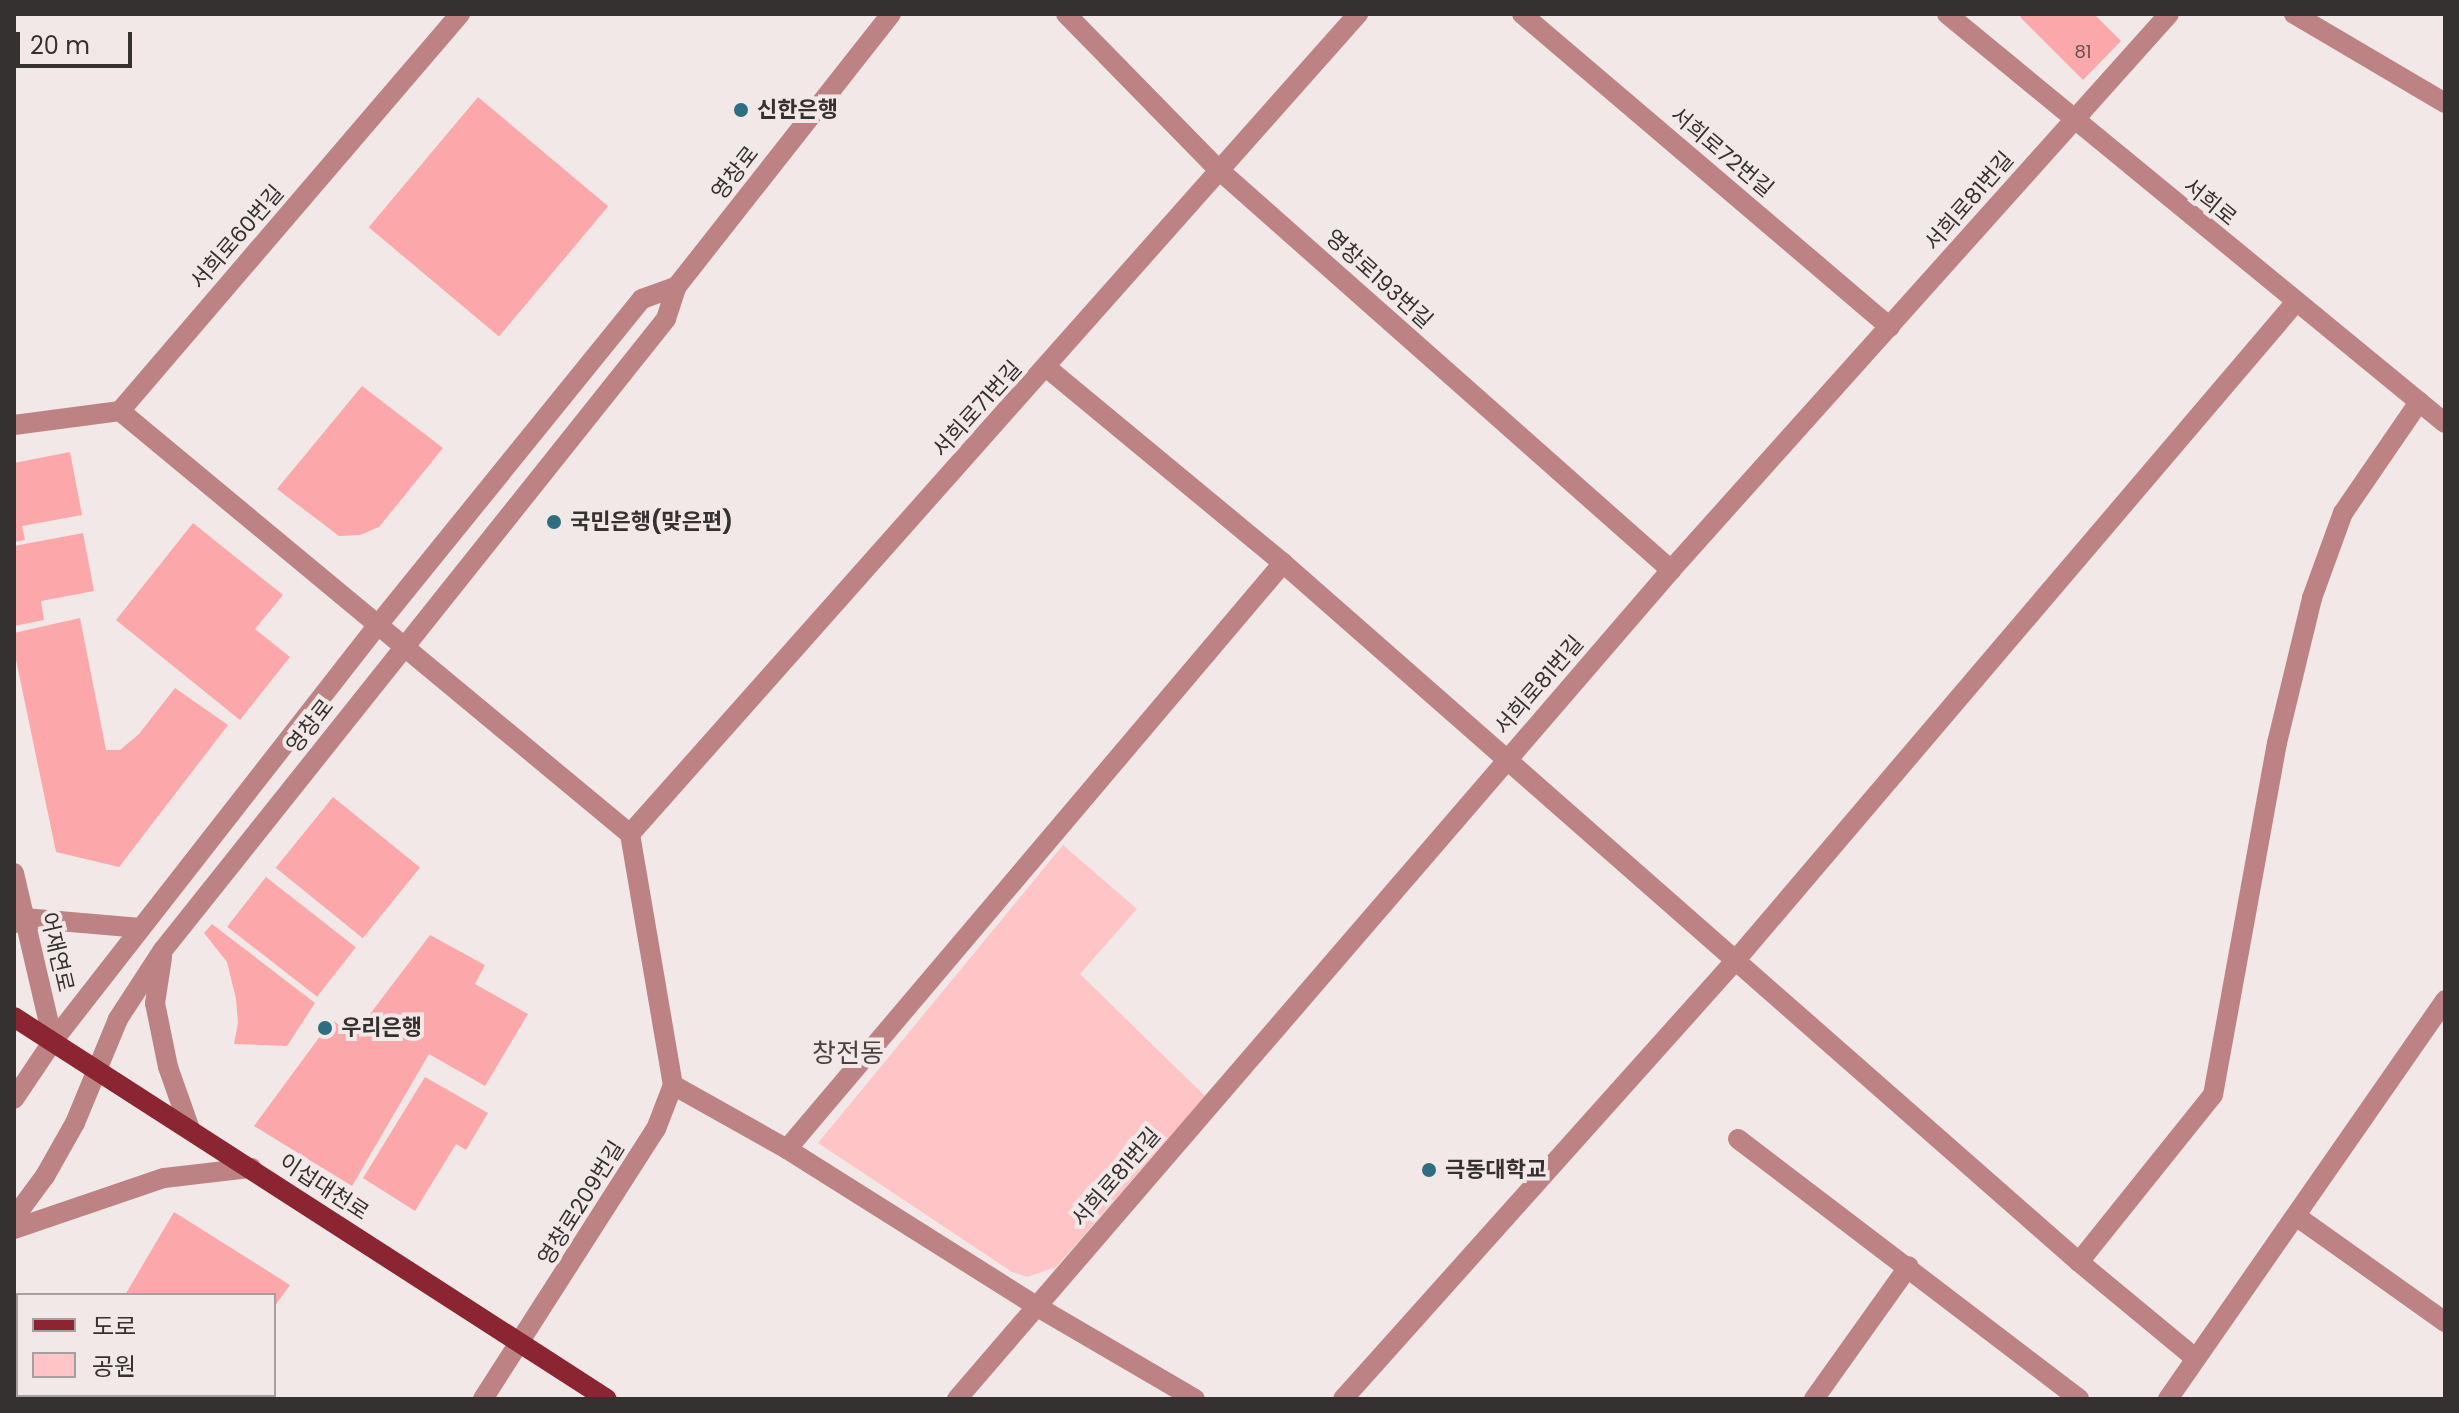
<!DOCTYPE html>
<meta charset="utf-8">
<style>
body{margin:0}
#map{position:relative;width:2459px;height:1413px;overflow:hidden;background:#f3e8e8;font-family:Poppins,"Noto Sans KR",sans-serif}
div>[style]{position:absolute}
.green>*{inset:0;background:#ffc5c6}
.building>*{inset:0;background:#fca8aa;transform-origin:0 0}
.minor>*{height:20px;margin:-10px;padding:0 10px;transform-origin:10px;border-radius:10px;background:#bd8384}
.major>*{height:20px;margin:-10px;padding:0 10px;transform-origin:10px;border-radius:10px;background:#8b2532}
.dots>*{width:22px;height:22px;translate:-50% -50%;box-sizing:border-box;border:4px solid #f3e8e8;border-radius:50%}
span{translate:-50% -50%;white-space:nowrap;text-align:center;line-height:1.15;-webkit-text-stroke:8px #f3e8e8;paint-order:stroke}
.number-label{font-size:18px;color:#674f4f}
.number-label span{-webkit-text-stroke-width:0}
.poi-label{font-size:22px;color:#353131;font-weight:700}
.left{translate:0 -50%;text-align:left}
.street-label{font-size:22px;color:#353131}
.quarter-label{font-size:26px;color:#4a4141}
.frame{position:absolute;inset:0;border:16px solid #353131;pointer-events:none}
.legend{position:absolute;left:16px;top:1293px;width:260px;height:104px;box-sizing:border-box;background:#f3e8e8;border:2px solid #a79f9f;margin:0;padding:10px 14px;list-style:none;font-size:24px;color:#353131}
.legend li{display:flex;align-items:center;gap:16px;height:40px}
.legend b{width:40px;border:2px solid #a79f9f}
.scale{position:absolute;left:16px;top:32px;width:116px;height:36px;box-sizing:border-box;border:4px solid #353131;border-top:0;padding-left:10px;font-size:24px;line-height:28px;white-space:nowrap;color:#353131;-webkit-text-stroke:6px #f3e8e8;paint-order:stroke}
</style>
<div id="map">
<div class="green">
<i style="clip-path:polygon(1063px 845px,1137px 909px,1080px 974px,1205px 1096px,1056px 1267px,1027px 1277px,1012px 1272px,818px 1143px)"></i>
</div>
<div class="building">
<i style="clip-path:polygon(2023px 14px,2094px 14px,2121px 41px,2083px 80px,2020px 17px)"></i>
<i style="left:478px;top:97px;width:170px;height:170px;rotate:40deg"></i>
<i style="clip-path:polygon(362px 386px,443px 448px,379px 527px,360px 535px,339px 536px,277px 489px)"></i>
<i style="clip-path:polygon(70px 452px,82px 515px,22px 526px,25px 540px,14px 542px,14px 463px)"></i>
<i style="clip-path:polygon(193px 523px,283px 595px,255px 629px,290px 657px,240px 720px,116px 620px)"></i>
<i style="clip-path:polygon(83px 533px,94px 591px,41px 601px,44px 620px,14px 626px,14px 546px)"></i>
<i style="clip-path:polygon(80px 618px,106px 750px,120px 750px,139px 734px,175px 688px,228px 725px,119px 867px,56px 852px,14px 650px,14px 633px)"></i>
<i style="left:333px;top:797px;width:112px;height:91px;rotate:39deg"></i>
<i style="left:266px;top:877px;width:114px;height:63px;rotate:38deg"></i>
<i style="clip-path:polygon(212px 924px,315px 1003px,287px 1046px,234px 1044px,238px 1023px,236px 999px,227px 962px,204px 933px)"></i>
<i style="clip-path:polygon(430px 935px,485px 965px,475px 984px,528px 1014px,485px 1086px,429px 1054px,352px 1186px,254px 1126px,332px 1020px,354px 1035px)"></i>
<i style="clip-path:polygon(425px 1077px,488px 1113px,466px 1150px,456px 1144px,415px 1211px,363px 1178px)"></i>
<i style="clip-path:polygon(174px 1212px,290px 1285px,274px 1307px,274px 1295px,125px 1295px)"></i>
</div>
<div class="minor">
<i style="left:1066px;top:14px;width:219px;rotate:45.6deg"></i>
<i style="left:1219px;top:170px;width:604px;rotate:41.51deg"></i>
<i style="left:1522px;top:14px;width:483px;rotate:40.4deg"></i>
<i style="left:1947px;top:14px;width:644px;rotate:39.4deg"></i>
<i style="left:2294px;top:14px;width:175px;rotate:30.5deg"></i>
<i style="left:1046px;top:367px;width:308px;rotate:39.6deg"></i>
<i style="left:1283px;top:563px;width:1059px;rotate:41.29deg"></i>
<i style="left:2079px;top:1262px;width:151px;rotate:39.6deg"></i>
<i style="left:120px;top:411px;width:663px;rotate:39.67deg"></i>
<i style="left:630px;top:834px;width:255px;rotate:80.3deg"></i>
<i style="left:673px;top:1085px;width:131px;rotate:29.3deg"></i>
<i style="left:787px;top:1149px;width:294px;rotate:32.2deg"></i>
<i style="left:1036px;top:1306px;width:184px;rotate:30.3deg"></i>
<i style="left:14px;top:425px;width:107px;rotate:-7.5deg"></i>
<i style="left:120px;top:411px;width:523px;rotate:-49.42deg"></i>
<i style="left:630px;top:834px;width:1097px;rotate:-48.4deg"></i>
<i style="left:14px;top:873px;width:172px;rotate:76.9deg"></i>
<i style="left:15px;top:923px;width:10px;rotate:-29deg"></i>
<i style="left:24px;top:918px;width:117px;rotate:4.9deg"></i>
<i style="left:162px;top:958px;width:46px;rotate:98.8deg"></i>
<i style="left:155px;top:1003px;width:65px;rotate:78.5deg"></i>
<i style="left:168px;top:1067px;width:66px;rotate:70.5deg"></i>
<i style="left:14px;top:1099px;width:70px;rotate:-56.1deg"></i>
<i style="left:53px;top:1041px;width:526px;rotate:-52.02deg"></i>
<i style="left:377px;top:626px;width:421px;rotate:-51deg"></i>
<i style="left:642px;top:299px;width:37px;rotate:-20deg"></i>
<i style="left:1738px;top:1139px;width:429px;rotate:37.3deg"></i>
<i style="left:787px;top:1149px;width:768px;rotate:-49.75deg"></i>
<i style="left:2296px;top:1216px;width:183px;rotate:35.4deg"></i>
<i style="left:14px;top:1218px;width:52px;rotate:-53.6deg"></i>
<i style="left:45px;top:1176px;width:61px;rotate:-60.5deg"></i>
<i style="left:75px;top:1123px;width:113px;rotate:-67.5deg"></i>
<i style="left:118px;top:1019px;width:82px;rotate:-56.9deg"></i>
<i style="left:163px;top:950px;width:807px;rotate:-51.44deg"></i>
<i style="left:666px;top:319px;width:35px;rotate:-72deg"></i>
<i style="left:677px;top:286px;width:346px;rotate:-51.8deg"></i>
<i style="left:14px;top:1229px;width:158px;rotate:-18.8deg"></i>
<i style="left:164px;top:1178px;width:88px;rotate:-6.6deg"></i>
<i style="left:2079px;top:1262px;width:214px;rotate:-51.3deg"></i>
<i style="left:2213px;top:1095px;width:358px;rotate:-79.7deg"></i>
<i style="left:2277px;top:743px;width:149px;rotate:-76.4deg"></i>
<i style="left:2312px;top:598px;width:90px;rotate:-70deg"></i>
<i style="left:2343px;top:513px;width:135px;rotate:-55.6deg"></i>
<i style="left:483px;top:1399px;width:321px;rotate:-57.4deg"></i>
<i style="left:656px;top:1129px;width:47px;rotate:-68.9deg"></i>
<i style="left:957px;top:1399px;width:1094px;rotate:-49.26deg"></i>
<i style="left:1671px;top:570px;width:746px;rotate:-48.15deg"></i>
<i style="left:1343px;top:1399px;width:588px;rotate:-48.17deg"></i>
<i style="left:1735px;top:961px;width:864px;rotate:-49.6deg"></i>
<i style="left:1814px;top:1399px;width:163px;rotate:-54.5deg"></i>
<i style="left:2168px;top:1399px;width:486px;rotate:-55.2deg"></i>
</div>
<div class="major">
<i style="left:14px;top:1017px;width:705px;rotate:32.79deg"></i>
</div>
<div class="dots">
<i style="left:741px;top:110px;background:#2d6e82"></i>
<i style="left:554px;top:522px;background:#2d6e82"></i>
<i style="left:325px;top:1028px;background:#2d6e82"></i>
<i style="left:1429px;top:1170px;background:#2d6e82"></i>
</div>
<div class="number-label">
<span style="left:2083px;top:52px">81</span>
</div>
<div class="poi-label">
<span class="left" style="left:757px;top:110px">신한은행</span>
<span class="left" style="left:570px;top:522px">국민은행(맞은편)</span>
<span class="left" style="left:341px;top:1028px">우리은행</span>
<span class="left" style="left:1445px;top:1170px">극동대학교</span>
</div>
<div class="street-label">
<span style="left:1722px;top:152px;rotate:40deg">서희로72번길</span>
<span style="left:735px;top:173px;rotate:-52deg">영창로</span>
<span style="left:1969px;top:201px;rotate:-49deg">서희로81번길</span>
<span style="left:2210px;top:202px;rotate:39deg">서희로</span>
<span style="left:237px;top:237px;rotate:-49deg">서희로60번길</span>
<span style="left:1379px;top:279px;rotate:42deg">영창로193번길</span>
<span style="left:977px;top:409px;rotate:-48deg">서희로71번길</span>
<span style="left:1539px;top:685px;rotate:-49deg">서희로81번길</span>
<span style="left:310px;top:726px;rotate:-52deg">영창로</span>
<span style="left:57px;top:952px;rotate:77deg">어재연로</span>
<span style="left:1116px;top:1177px;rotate:-49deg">서희로81번길</span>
<span style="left:324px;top:1187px;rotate:33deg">이섭대천로</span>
<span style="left:581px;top:1203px;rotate:-58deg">영창로209번길</span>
</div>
<div class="quarter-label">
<span style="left:848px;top:1054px">창전동</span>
</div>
<div class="frame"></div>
<ul class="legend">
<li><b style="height:10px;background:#8b2532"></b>도로</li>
<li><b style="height:22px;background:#ffc5c6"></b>공원</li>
</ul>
<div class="scale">20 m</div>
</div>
